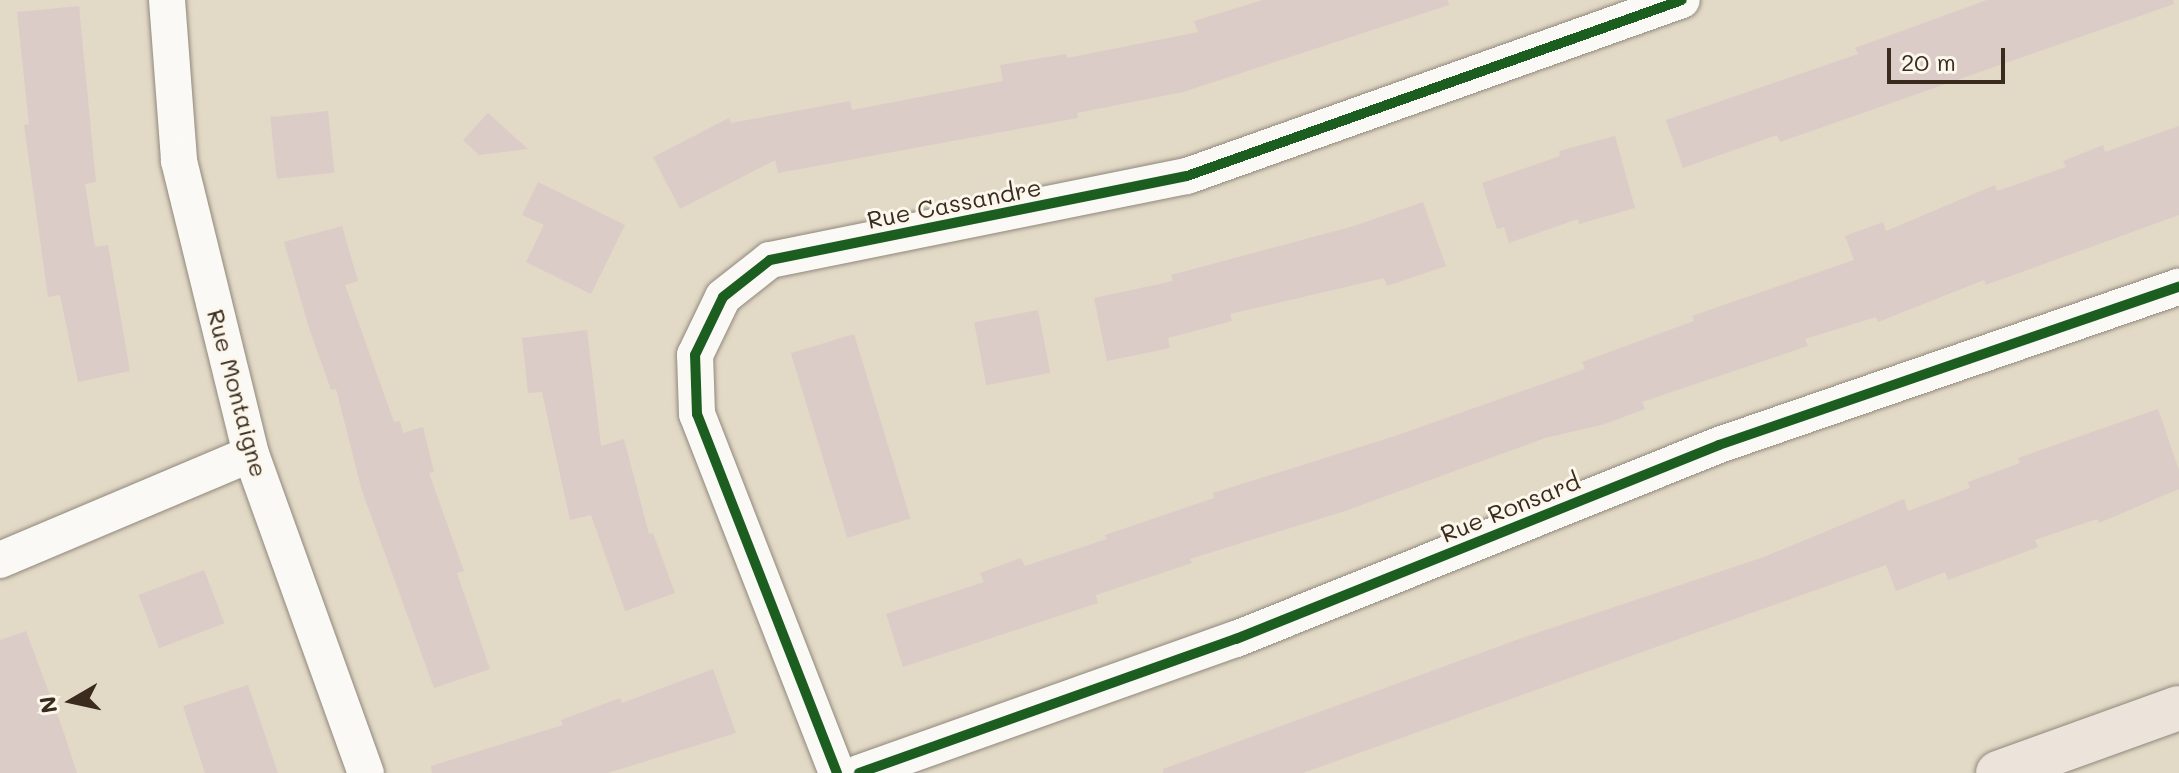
<!DOCTYPE html>
<style>
body{margin:0}
#map{position:relative;width:2179px;height:773px;overflow:hidden;background:#e2d9c6;font-family:Mali,sans-serif}
div>[style]{position:absolute}
.building>*{inset:0;background:#dbccc8;transform-origin:0 0}
.roads{filter:drop-shadow(0 0 2px #90887c) drop-shadow(0 0 2px #90887c)}
.minor>*{height:36px;margin:-18px;padding:0 18px;transform-origin:18px;border-radius:18px;background:#fbf9f6}
.motorway>*{height:44px;margin:-22px;padding:0 22px;transform-origin:22px;border-radius:22px;background:#ece4da}
.cycleway>*{height:10px;margin:-5px;padding:0 5px;transform-origin:5px;border-radius:5px;background:#1b5e20}
span{translate:-50% -50%;white-space:nowrap;text-align:center;line-height:1.15;-webkit-text-stroke:6px #fbf7ec;paint-order:stroke}
.street-label{font-size:24px;color:#3b2a1e}
.north{position:absolute;left:32px;top:661px;width:80px;height:80px;-webkit-text-stroke:6px #fbf7ec;paint-order:stroke;rotate:261deg;font-size:22px;font-weight:700;line-height:32px;text-align:center;color:#3b2a1e}
.north::after{content:'';display:block;margin:auto;width:28px;height:36px;background:#3b2a1e;clip-path:polygon(50% 0,100% 100%,50% 72%,0 100%)}
.scale{position:absolute;left:1887px;top:48px;width:118px;height:36px;box-sizing:border-box;border:4px solid #3b2a1e;border-top:0;padding-left:10px;font-size:24px;line-height:28px;white-space:nowrap;color:#3b2a1e;-webkit-text-stroke:6px #fbf7ec;paint-order:stroke}
</style>
<div id="map">
<div class="building">
<i style="clip-path:polygon(1263px 0,1448px 0,1449px 5px,1183px 92px,1077px 113px,1078px 118px,778px 173px,775px 160px,680px 209px,653px 157px,729px 118px,731px 123px,850px 101px,852px 110px,1003px 81px,1000px 65px,1066px 54px,1067px 58px,1198px 32px,1194px 21px)"></i>
<i style="clip-path:polygon(1987px 0,2173px 0,2174px 4px,1780px 142px,1777px 135px,1683px 168px,1666px 120px,1858px 54px,1855px 48px)"></i>
<i style="clip-path:polygon(79px 6px,96px 182px,85px 184px,95px 247px,108px 245px,130px 371px,78px 382px,60px 295px,48px 297px,24px 125px,29px 124px,17px 12px)"></i>
<i style="left:328px;top:111px;width:62px;height:58px;rotate:84deg"></i>
<i style="clip-path:polygon(488px 113px,528px 149px,479px 155px,463px 140px)"></i>
<i style="clip-path:polygon(2179px 126px,2179px 215px,1986px 285px,1984px 280px,1878px 322px,1876px 317px,1805px 339px,1808px 346px,1642px 402px,1645px 409px,1605px 424px,1545px 438px,1345px 511px,1190px 559px,1192px 563px,1096px 595px,1098px 603px,903px 667px,886px 614px,984px 582px,980px 573px,1021px 558px,1025px 566px,1107px 539px,1105px 535px,1214px 498px,1213px 493px,1395px 436px,1585px 369px,1582px 362px,1694px 321px,1692px 316px,1854px 260px,1845px 236px,1883px 222px,1886px 231px,1995px 185px,1997px 191px,2066px 167px,2063px 161px,2103px 145px,2105px 152px)"></i>
<i style="clip-path:polygon(1615px 136px,1635px 208px,1579px 224px,1578px 219px,1509px 243px,1504px 227px,1497px 229px,1482px 183px,1560px 156px,1559px 151px)"></i>
<i style="clip-path:polygon(538px 182px,625px 225px,591px 294px,526px 262px,544px 225px,522px 215px)"></i>
<i style="clip-path:polygon(1423px 202px,1446px 266px,1387px 286px,1384px 278px,1230px 314px,1232px 321px,1168px 338px,1170px 348px,1107px 361px,1094px 298px,1173px 281px,1171px 275px,1354px 226px)"></i>
<i style="clip-path:polygon(342px 226px,358px 281px,345px 285px,394px 422px,400px 421px,403px 433px,423px 427px,434px 472px,429px 473px,464px 571px,457px 573px,490px 669px,434px 688px,362px 491px,336px 389px,331px 390px,309px 328px,284px 242px)"></i>
<i style="left:1038px;top:310px;width:64px;height:65px;rotate:79deg"></i>
<i style="clip-path:polygon(587px 330px,601px 446px,624px 439px,649px 534px,653px 533px,675px 593px,625px 611px,591px 515px,570px 520px,542px 392px,528px 393px,522px 338px)"></i>
<i style="left:854px;top:334px;width:193px;height:66px;rotate:73deg"></i>
<i style="clip-path:polygon(2158px 409px,2179px 470px,2179px 489px,2099px 523px,2097px 519px,2035px 540px,2038px 547px,1998px 562px,1948px 580px,1945px 572px,1896px 591px,1886px 565px,1303px 773px,1163px 773px,1163px 769px,1519px 639px,1764px 557px,1904px 499px,1908px 511px,1970px 488px,1968px 482px,2020px 463px,2018px 458px)"></i>
<i style="left:204px;top:570px;width:57px;height:70px;rotate:69deg"></i>
<i style="clip-path:polygon(26px 631px,64px 733px,77px 773px,0 773px,0 640px)"></i>
<i style="clip-path:polygon(713px 669px,736px 733px,608px 773px,432px 773px,431px 766px,563px 725px,561px 720px,620px 698px,622px 703px)"></i>
<i style="clip-path:polygon(248px 685px,278px 773px,205px 773px,183px 706px)"></i>
</div>
<div class="roads">
<div class="minor">
<i style="left:167px;top:0;width:161px;rotate:85.7deg"></i>
<i style="left:179px;top:161px;width:302px;rotate:76.2deg"></i>
<i style="left:251px;top:454px;width:339px;rotate:70.2deg"></i>
<i style="left:0;top:560px;width:272px;rotate:-22.9deg"></i>
<i style="left:837px;top:773px;width:385px;rotate:-111.3deg"></i>
<i style="left:697px;top:414px;width:59px;rotate:-91.9deg"></i>
<i style="left:695px;top:355px;width:64px;rotate:-64.2deg"></i>
<i style="left:723px;top:297px;width:60px;rotate:-38.2deg"></i>
<i style="left:770px;top:260px;width:425px;rotate:-11.4deg"></i>
<i style="left:1187px;top:176px;width:525px;rotate:-19.57deg"></i>
<i style="left:859px;top:773px;width:400px;rotate:-19.6deg"></i>
<i style="left:1236px;top:639px;width:521px;rotate:-21.88deg"></i>
<i style="left:1719px;top:445px;width:486px;rotate:-19deg"></i>
</div>
<div class="motorway">
<i style="left:1998px;top:773px;width:192px;rotate:-19.8deg"></i>
</div>
</div>
<div class="cycleway">
<i style="left:837px;top:773px;width:385px;rotate:-111.3deg"></i>
<i style="left:697px;top:414px;width:59px;rotate:-91.9deg"></i>
<i style="left:695px;top:355px;width:64px;rotate:-64.2deg"></i>
<i style="left:723px;top:297px;width:60px;rotate:-38.2deg"></i>
<i style="left:770px;top:260px;width:425px;rotate:-11.4deg"></i>
<i style="left:1187px;top:176px;width:525px;rotate:-19.57deg"></i>
<i style="left:859px;top:773px;width:400px;rotate:-19.6deg"></i>
<i style="left:1236px;top:639px;width:521px;rotate:-21.88deg"></i>
<i style="left:1719px;top:445px;width:486px;rotate:-19deg"></i>
</div>
<div class="street-label">
<span style="left:954px;top:203px;rotate:-11deg">Rue Cassandre</span>
<span style="left:238px;top:393px;rotate:75deg">Rue Montaigne</span>
<span style="left:1510px;top:507px;rotate:-22deg">Rue Ronsard</span>
</div>
<div class="north">N</div>
<div class="scale">20 m</div>
</div>
